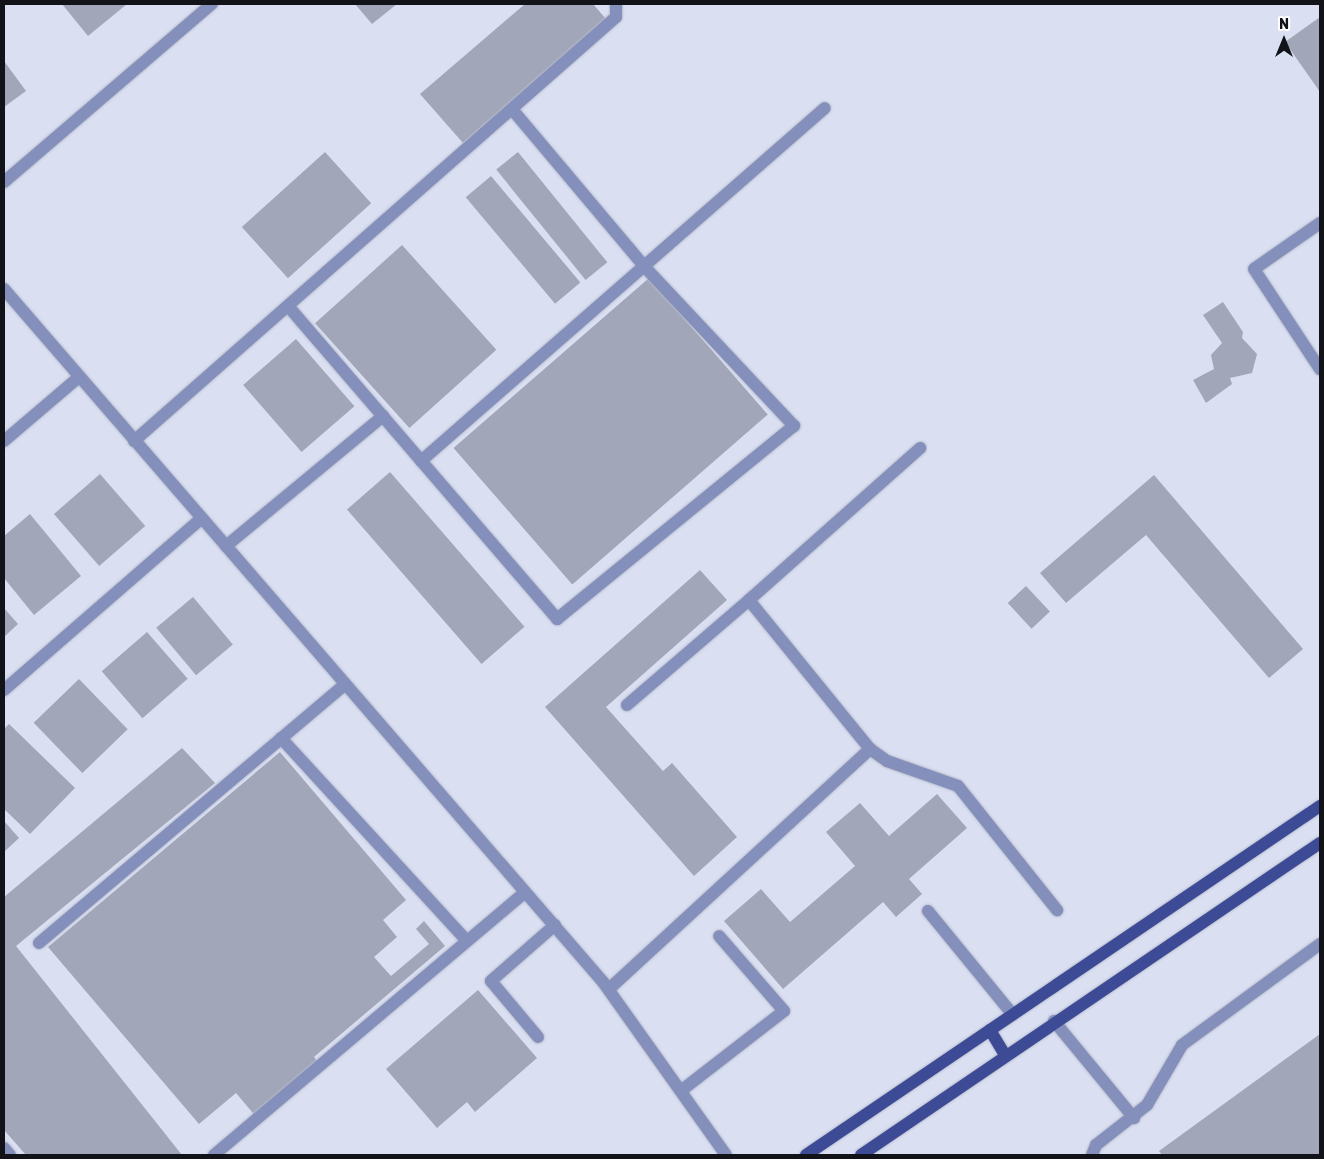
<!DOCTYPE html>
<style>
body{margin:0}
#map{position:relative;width:1324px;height:1159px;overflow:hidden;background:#dae0f2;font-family:Rubik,sans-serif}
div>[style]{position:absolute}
.building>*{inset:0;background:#a1a6b8;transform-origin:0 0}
.roads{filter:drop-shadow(0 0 1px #b6bbcb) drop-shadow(0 0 1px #b6bbcb)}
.minor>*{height:12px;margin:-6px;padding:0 6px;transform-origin:6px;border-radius:6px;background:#8490bb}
.major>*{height:12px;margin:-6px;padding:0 6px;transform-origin:6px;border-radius:6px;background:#3d4b96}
span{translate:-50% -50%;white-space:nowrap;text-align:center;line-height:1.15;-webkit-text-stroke:4px #fff;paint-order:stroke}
.frame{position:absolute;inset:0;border:5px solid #111319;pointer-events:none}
.north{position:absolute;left:1259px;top:15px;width:50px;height:50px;-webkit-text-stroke:4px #fff;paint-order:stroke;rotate:0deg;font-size:14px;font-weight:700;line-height:20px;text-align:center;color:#111319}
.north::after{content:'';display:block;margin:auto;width:18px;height:22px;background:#111319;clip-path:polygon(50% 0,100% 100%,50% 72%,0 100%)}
</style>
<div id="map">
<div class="building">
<i style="clip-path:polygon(62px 4px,127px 4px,88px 36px)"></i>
<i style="clip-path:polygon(355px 4px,397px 4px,372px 24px)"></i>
<i style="clip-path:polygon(525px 4px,593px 4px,606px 19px,463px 143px,420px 94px)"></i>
<i style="clip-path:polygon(1320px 17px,1320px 92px,1285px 42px)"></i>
<i style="clip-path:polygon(4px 61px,26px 91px,4px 107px)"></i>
<i style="left:325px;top:152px;width:69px;height:112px;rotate:48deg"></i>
<i style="left:518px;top:152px;width:142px;height:28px;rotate:51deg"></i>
<i style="left:491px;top:176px;width:139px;height:33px;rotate:50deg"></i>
<i style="left:402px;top:245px;width:141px;height:117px;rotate:48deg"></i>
<i style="left:649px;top:278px;width:181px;height:259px;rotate:49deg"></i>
<i style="clip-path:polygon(1223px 302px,1243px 332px,1242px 338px,1257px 354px,1252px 373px,1230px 378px,1232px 384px,1206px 403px,1193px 380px,1214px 369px,1211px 355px,1222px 343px,1203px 315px)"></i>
<i style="left:296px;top:339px;width:89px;height:70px;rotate:49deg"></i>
<i style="left:390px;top:472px;width:205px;height:57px;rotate:49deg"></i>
<i style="left:100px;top:474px;width:69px;height:61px;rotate:49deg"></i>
<i style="clip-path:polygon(1154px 475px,1303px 649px,1269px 678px,1146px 535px,1066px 603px,1040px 573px)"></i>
<i style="clip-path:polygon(30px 514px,81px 576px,34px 615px,4px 578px,4px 536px)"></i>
<i style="clip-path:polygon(700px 570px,727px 600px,606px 707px,663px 771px,672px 763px,737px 837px,694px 876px,545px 707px)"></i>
<i style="left:1026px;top:586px;width:35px;height:25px;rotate:47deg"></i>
<i style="left:193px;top:597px;width:62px;height:48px;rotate:50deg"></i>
<i style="clip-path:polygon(4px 608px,18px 624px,4px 637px)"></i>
<i style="left:147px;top:632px;width:62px;height:60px;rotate:49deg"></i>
<i style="left:79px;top:679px;width:70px;height:63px;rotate:46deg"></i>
<i style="clip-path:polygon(9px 724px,75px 788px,30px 834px,4px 809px,4px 729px)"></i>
<i style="clip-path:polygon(182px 748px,215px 783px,16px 946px,182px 1155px,26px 1155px,4px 1130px,4px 897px)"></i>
<i style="clip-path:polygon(280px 752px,406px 900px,383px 920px,397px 937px,374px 957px,391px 976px,429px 944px,416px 929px,424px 921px,445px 946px,314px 1057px,321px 1066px,258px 1119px,236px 1093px,199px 1124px,48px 947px)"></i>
<i style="clip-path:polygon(937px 794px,967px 828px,909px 879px,922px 894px,896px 917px,883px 902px,783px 989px,724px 921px,761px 889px,790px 922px,855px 866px,826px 832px,860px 803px,889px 836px)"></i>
<i style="clip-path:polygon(4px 821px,19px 838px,4px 852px)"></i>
<i style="clip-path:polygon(478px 990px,537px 1058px,475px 1112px,467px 1102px,437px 1128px,386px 1069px)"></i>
<i style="clip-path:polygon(1320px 1034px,1320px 1155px,1162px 1155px,1159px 1151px)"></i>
</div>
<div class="roads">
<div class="minor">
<i style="left:4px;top:182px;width:274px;rotate:-40.6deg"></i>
<i style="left:1320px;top:223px;width:80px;rotate:145.1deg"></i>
<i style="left:1254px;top:269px;width:120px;rotate:56.6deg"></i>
<i style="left:4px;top:289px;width:916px;rotate:49.16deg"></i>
<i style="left:603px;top:982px;width:212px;rotate:54.6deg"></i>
<i style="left:288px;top:306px;width:413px;rotate:49.3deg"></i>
<i style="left:557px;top:619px;width:306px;rotate:-39.2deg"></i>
<i style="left:794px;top:426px;width:219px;rotate:-133.2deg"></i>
<i style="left:644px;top:266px;width:205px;rotate:-130.1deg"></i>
<i style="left:4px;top:441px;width:99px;rotate:-40.5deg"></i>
<i style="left:134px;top:441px;width:642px;rotate:-41.34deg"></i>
<i style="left:616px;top:17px;width:13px;rotate:-90deg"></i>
<i style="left:421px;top:461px;width:536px;rotate:-41.15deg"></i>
<i style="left:226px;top:546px;width:204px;rotate:-39.6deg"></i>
<i style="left:4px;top:690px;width:262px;rotate:-41deg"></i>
<i style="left:627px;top:705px;width:161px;rotate:-40.7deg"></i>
<i style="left:281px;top:738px;width:275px;rotate:47.5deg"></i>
<i style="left:870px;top:749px;width:21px;rotate:35deg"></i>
<i style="left:887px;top:761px;width:75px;rotate:19.4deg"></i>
<i style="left:958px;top:786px;width:159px;rotate:51.4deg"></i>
<i style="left:928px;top:911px;width:134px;rotate:50.7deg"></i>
<i style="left:39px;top:943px;width:401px;rotate:-40.2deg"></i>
<i style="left:609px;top:989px;width:355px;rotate:-42.6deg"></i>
<i style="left:870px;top:749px;width:192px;rotate:-129.1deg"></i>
<i style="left:749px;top:600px;width:229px;rotate:-41.6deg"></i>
<i style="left:1054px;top:1021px;width:126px;rotate:50.5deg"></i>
<i style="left:538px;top:1037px;width:73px;rotate:-130deg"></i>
<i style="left:491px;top:981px;width:85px;rotate:-41.2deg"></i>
<i style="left:682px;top:1090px;width:129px;rotate:-37.8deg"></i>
<i style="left:784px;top:1011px;width:99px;rotate:-130.9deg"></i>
<i style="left:4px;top:1148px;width:9px;rotate:49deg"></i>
<i style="left:214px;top:1155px;width:407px;rotate:-40.2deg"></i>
<i style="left:1092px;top:1155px;width:11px;rotate:-68deg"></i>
<i style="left:1096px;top:1145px;width:65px;rotate:-38.1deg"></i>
<i style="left:1147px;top:1105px;width:69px;rotate:-59.7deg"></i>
<i style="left:1182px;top:1045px;width:171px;rotate:-36.2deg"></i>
</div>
<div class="major">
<i style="left:990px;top:1030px;width:29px;rotate:59deg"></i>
<i style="left:806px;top:1155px;width:621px;rotate:-34.18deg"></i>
<i style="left:861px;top:1155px;width:555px;rotate:-34.21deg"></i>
</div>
</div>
<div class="frame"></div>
<div class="north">N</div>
</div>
